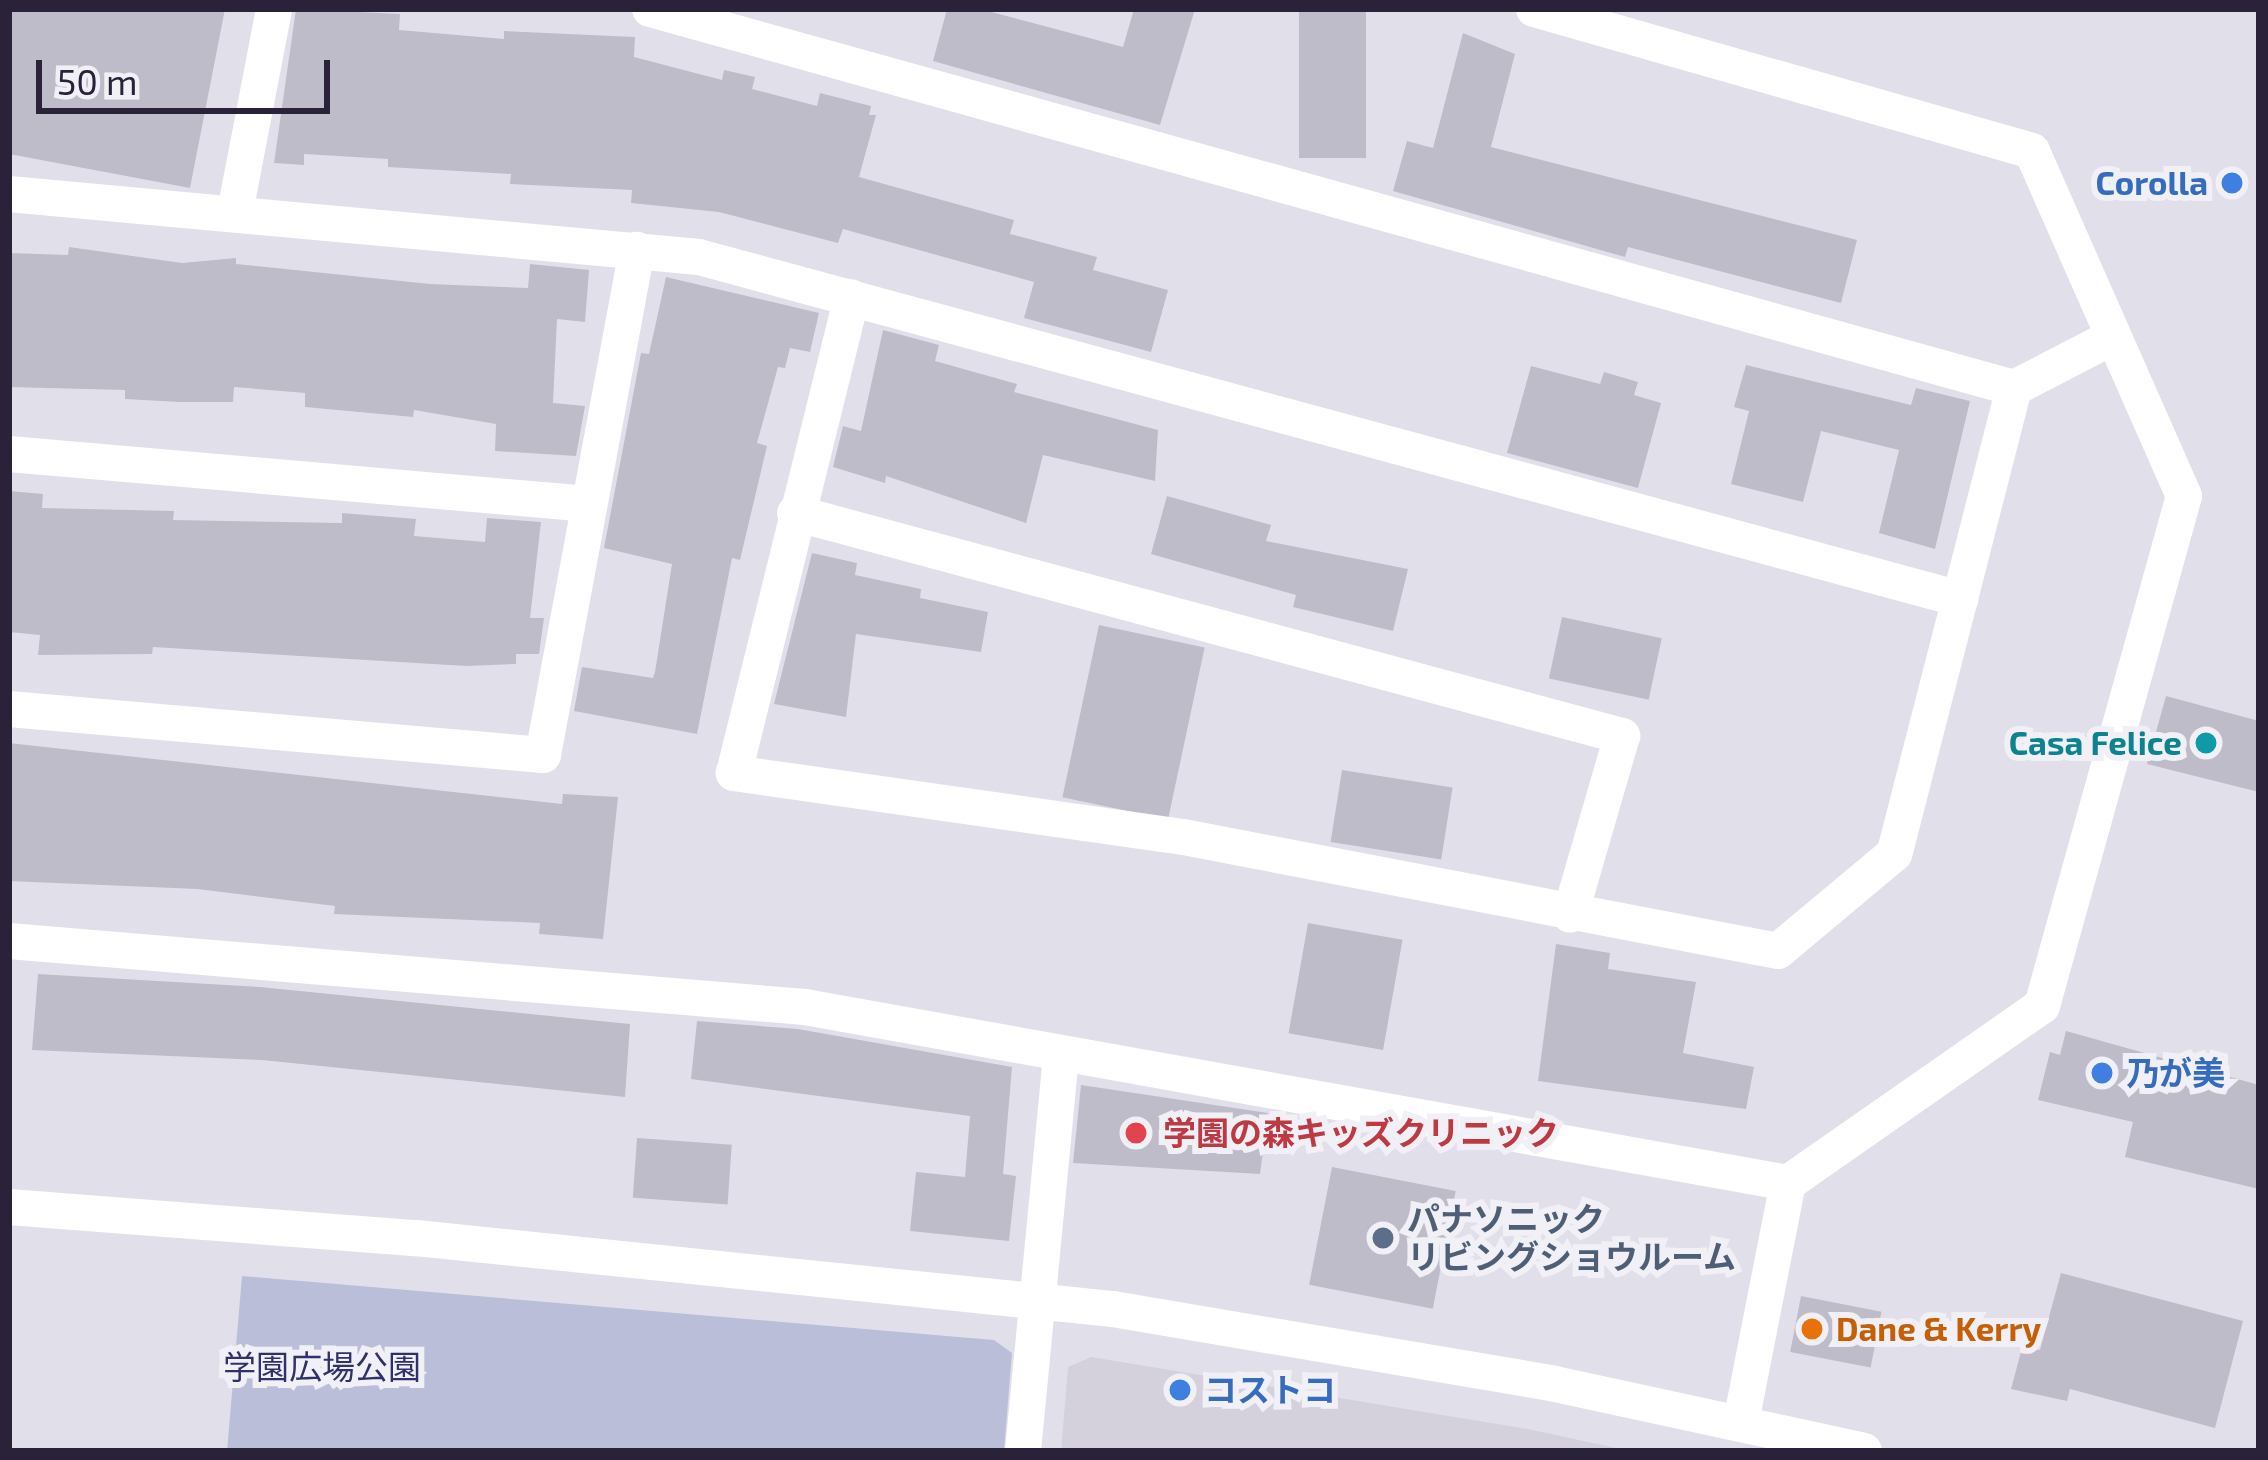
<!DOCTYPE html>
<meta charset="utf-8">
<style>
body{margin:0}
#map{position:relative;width:2268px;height:1460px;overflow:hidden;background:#e1e0ea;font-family:"Exo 2","Noto Sans JP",sans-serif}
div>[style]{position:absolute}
.built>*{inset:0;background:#d4d1dd}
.green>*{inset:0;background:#babed9}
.building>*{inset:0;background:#bfbcca;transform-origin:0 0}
.minor>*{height:36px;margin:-18px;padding:0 18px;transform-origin:18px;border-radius:18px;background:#fff}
.dots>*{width:33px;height:33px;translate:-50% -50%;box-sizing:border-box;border:6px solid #f1f0f7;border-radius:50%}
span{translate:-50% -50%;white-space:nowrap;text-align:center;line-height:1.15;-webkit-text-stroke:12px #f1f0f7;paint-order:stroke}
.shop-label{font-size:33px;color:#366cbe;font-weight:700}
.right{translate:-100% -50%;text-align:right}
.left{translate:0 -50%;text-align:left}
.culture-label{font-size:33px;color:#0d838f;font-weight:700}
.health-label{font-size:33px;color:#be3a42;font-weight:700}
.service-label{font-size:33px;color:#4e5e75;font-weight:700}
.food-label{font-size:33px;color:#c56008;font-weight:700}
.park-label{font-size:33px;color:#2f306c}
.frame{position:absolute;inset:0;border:12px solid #2a2238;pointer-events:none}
.scale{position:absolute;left:36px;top:60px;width:294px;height:54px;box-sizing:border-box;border:6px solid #2a2238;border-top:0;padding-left:15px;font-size:36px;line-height:42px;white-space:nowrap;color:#2a2238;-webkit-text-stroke:9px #f1f0f7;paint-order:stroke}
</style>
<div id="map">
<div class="built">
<i style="clip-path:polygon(1091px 1357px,1528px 1429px,1630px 1451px,1061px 1451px,1068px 1367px)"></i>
</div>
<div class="green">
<i style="clip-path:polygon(242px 1276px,994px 1340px,1012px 1353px,1004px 1451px,227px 1451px)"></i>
</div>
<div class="building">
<i style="clip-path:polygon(9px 9px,225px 9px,190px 188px,9px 154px)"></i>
<i style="clip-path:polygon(296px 9px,400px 14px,399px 30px,504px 39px,504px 31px,635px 37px,634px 57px,722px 80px,724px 70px,755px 77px,752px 89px,817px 106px,820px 93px,871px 106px,869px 115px,876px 115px,859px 177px,1014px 220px,1010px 234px,1097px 257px,1093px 270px,1168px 290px,1151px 352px,1024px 318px,1034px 282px,843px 229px,838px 243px,719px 212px,631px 203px,632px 190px,510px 184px,511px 174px,388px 167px,388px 159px,304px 154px,304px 165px,274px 163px)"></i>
<i style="clip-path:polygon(947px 9px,980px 9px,1123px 47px,1134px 9px,1195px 9px,1160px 125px,933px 61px)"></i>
<i style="left:1299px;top:9px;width:67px;height:149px"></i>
<i style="clip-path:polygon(1463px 33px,1515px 54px,1491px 147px,1857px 240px,1841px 303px,1628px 247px,1625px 257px,1393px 191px,1407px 141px,1433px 148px)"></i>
<i style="clip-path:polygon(69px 247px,182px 263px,236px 258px,236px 264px,430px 284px,528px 288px,530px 264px,589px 270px,585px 322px,557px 319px,553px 403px,585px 406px,576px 456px,495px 451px,496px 424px,414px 410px,413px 417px,305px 407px,305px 393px,234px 387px,233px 402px,179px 402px,125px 399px,125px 390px,9px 387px,9px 253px,68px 255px)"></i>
<i style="clip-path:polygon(666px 277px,819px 313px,810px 352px,790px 348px,785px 368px,778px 367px,757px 443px,767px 446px,740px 560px,732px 558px,697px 734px,574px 711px,582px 667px,653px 678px,655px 672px,672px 564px,604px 548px,641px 353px,649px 354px)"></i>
<i style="clip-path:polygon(883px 330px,939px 345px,935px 361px,1017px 384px,1014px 392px,1158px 430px,1155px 481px,1043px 455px,1026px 523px,886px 476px,885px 483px,833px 467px,843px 426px,861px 431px)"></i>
<i style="clip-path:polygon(1746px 365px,1911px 405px,1916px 388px,1970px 401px,1935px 549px,1879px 533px,1899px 450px,1821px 431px,1803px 502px,1731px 484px,1749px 411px,1734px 407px)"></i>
<i style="clip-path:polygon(1531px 366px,1600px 384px,1604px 372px,1638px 382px,1634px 395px,1661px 403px,1638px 488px,1507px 453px)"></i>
<i style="clip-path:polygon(9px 491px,43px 494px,42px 508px,174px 511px,173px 520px,342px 523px,342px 513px,416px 519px,414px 536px,485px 542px,487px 518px,541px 522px,530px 618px,544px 618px,539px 654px,516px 654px,516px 664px,466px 666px,153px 647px,152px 654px,38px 655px,40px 635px,9px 632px)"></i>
<i style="clip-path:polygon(1167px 496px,1271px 525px,1266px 541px,1408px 569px,1393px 631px,1293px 607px,1296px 595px,1151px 554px)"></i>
<i style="clip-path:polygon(812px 553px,857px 563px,855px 575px,921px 589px,920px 598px,988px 612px,981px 652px,856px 634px,846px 717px,774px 704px)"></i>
<i style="left:1562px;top:617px;width:102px;height:63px;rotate:12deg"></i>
<i style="left:1099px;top:625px;width:108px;height:176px;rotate:12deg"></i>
<i style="clip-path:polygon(2166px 696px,2259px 721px,2259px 792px,2147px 764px)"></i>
<i style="clip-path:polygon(9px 743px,562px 804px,563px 794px,618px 797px,603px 939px,539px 934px,540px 923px,334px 914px,335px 906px,197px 889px,9px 881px)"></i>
<i style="left:1342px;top:770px;width:112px;height:73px;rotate:9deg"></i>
<i style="left:1308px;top:923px;width:96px;height:112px;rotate:10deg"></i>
<i style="clip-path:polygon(1556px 944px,1610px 953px,1608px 969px,1696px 982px,1683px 1053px,1754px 1067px,1746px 1109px,1538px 1081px)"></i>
<i style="clip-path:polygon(38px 974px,260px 987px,630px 1024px,625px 1097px,262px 1060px,32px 1050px)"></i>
<i style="clip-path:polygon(697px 1021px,798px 1029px,1012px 1067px,1003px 1174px,1016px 1176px,1009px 1241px,910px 1231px,916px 1172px,965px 1177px,970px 1116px,691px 1079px)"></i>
<i style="clip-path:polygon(2066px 1031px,2259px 1085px,2259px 1189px,2125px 1157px,2133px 1122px,2038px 1100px,2050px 1052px,2060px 1055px)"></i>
<i style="clip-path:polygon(1081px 1085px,1268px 1113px,1260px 1174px,1073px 1163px)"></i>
<i style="left:637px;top:1138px;width:95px;height:60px;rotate:4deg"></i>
<i style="left:1332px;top:1167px;width:126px;height:120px;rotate:11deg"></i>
<i style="clip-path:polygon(2061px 1273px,2243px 1321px,2215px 1428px,2070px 1389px,2067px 1401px,2011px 1389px,2022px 1348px,2040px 1350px)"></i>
<i style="left:1801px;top:1296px;width:82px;height:57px;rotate:11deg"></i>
</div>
<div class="minor">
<i style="left:650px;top:9px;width:1416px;rotate:15.53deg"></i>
<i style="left:2014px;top:388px;width:481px;rotate:104.4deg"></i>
<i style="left:1894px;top:854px;width:151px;rotate:140.1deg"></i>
<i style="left:1778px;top:951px;width:606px;rotate:-169.15deg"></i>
<i style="left:1183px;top:837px;width:454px;rotate:-171.9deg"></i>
<i style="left:734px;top:773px;width:490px;rotate:-76.1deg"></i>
<i style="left:9px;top:194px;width:693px;rotate:5.22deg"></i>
<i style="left:699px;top:257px;width:1307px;rotate:15.17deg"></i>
<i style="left:235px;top:212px;width:207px;rotate:-79.1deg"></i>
<i style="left:2014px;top:388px;width:111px;rotate:-27.3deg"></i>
<i style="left:9px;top:454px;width:582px;rotate:4.93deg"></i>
<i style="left:795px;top:513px;width:857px;rotate:15.09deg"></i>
<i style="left:1622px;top:736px;width:186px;rotate:106.2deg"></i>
<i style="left:9px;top:709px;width:536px;rotate:4.92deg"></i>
<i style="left:543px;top:755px;width:514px;rotate:-79.46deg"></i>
<i style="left:9px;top:941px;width:799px;rotate:4.74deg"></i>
<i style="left:805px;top:1007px;width:999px;rotate:10.15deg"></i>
<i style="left:1788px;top:1183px;width:310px;rotate:-34.9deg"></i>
<i style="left:2042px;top:1006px;width:529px;rotate:-74.44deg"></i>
<i style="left:2184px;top:496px;width:377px;rotate:-113.8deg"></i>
<i style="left:2032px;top:151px;width:518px;rotate:-164.08deg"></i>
<i style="left:9px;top:1207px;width:408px;rotate:4.4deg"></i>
<i style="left:416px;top:1238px;width:701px;rotate:5.82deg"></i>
<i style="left:1113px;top:1309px;width:448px;rotate:9.6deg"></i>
<i style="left:1555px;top:1384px;width:316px;rotate:12.2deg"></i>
<i style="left:1741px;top:1422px;width:244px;rotate:-78.9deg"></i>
<i style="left:1023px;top:1451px;width:399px;rotate:-84.5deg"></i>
</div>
<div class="dots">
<i style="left:2232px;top:183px;background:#3f7fe0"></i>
<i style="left:2206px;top:743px;background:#0f9aa8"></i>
<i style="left:2102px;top:1073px;background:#3f7fe0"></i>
<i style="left:1136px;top:1133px;background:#e0444e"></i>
<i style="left:1383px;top:1238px;background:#5c6f8a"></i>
<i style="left:1812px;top:1329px;background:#e8710a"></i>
<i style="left:1180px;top:1390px;background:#3f7fe0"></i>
</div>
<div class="shop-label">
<span class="right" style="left:2208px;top:183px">Corolla</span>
<span class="left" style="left:2126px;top:1073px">乃が美</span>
<span class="left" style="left:1204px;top:1390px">コストコ</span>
</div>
<div class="culture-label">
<span class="right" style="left:2182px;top:743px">Casa Felice</span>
</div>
<div class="health-label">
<span class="left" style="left:1163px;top:1133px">学園の森キッズクリニック</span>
</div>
<div class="service-label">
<span class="left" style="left:1407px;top:1238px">パナソニック<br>リビングショウルーム</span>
</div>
<div class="food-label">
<span class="left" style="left:1836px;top:1329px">Dane &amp; Kerry</span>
</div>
<div class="park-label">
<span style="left:322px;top:1367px">学園広場公園</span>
</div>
<div class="frame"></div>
<div class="scale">50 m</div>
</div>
